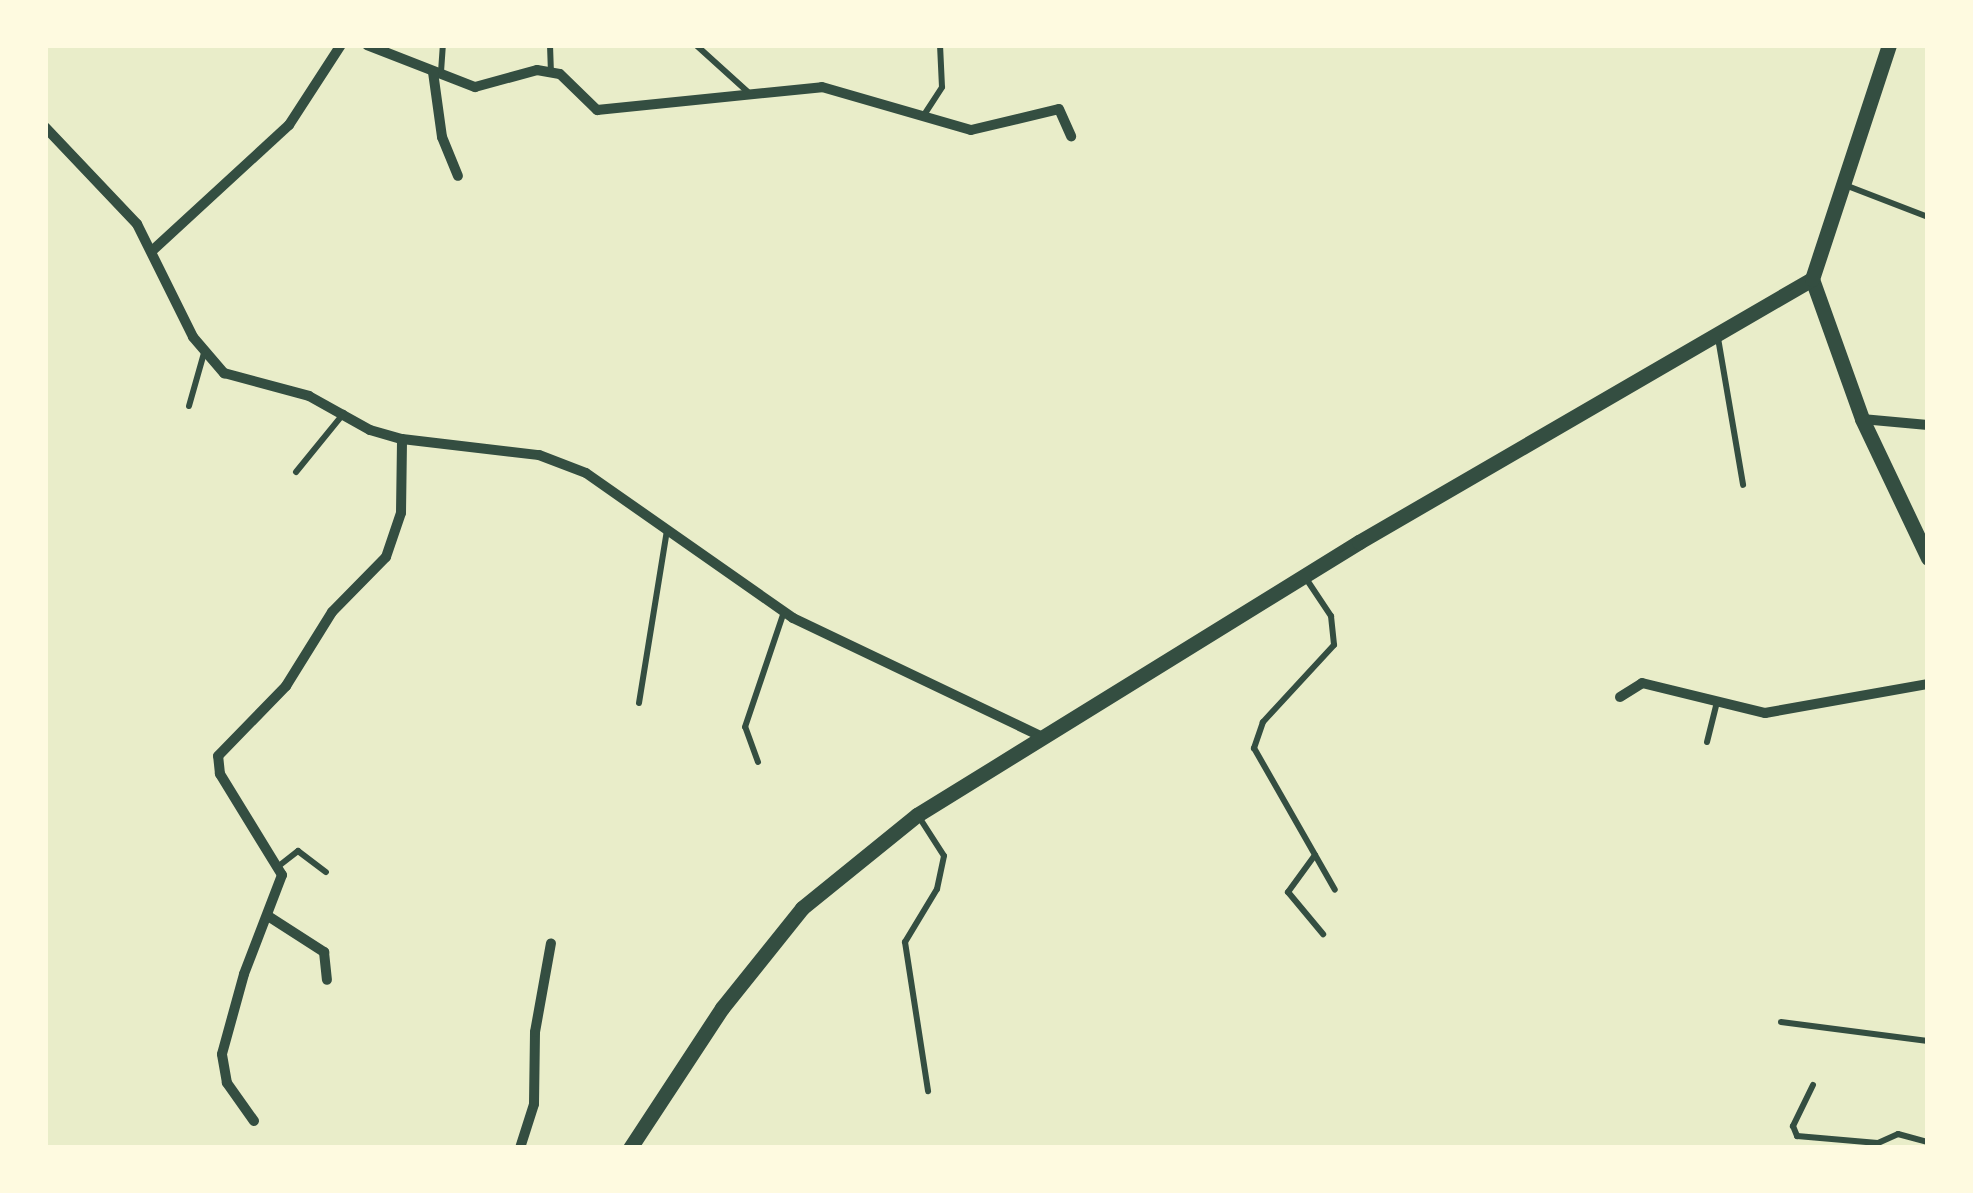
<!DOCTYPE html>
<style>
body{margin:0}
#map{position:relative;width:1973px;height:1193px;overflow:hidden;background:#e9edc9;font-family:Cabin,sans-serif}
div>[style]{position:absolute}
.service>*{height:6px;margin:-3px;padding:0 3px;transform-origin:3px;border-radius:3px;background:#344e41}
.minor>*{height:10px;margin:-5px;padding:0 5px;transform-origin:5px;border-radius:5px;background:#344e41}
.tertiary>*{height:15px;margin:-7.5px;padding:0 7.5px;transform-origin:7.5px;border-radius:7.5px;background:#344e41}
span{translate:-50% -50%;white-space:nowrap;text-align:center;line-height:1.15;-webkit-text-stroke:8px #fefae0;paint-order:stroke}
.frame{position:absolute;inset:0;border:48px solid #fefae0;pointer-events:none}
</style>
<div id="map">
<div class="service">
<i style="left:550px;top:45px;width:26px;rotate:88deg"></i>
<i style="left:696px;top:45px;width:70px;rotate:42.1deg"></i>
<i style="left:441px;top:72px;width:27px;rotate:-86deg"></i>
<i style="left:924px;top:115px;width:33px;rotate:-57deg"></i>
<i style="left:942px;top:87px;width:42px;rotate:-92.7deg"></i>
<i style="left:1845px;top:185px;width:89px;rotate:21.1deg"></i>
<i style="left:1718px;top:338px;width:149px;rotate:80.3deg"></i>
<i style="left:189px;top:406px;width:55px;rotate:-74.2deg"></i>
<i style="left:296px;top:472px;width:76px;rotate:-50.9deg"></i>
<i style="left:1305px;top:577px;width:47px;rotate:56.3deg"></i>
<i style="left:1331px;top:616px;width:29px;rotate:84deg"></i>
<i style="left:1334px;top:645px;width:105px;rotate:132.7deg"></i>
<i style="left:1263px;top:722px;width:28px;rotate:109deg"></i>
<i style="left:1254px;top:748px;width:163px;rotate:60.3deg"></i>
<i style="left:639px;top:703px;width:174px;rotate:-80.8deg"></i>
<i style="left:1707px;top:742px;width:41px;rotate:-76deg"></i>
<i style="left:758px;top:762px;width:37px;rotate:-110deg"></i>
<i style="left:745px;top:727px;width:121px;rotate:-71.3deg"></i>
<i style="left:919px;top:817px;width:46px;rotate:57.3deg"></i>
<i style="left:944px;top:856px;width:34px;rotate:102deg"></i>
<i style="left:937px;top:889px;width:62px;rotate:121.1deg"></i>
<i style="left:905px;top:942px;width:151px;rotate:81.2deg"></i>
<i style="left:1315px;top:855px;width:46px;rotate:126.1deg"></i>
<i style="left:1288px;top:892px;width:55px;rotate:50.2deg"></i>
<i style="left:280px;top:865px;width:23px;rotate:-38deg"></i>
<i style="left:298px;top:851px;width:35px;rotate:37deg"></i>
<i style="left:1781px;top:1022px;width:148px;rotate:7.4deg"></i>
<i style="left:1813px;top:1085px;width:46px;rotate:116deg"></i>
<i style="left:1793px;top:1126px;width:11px;rotate:68deg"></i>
<i style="left:1797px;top:1136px;width:81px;rotate:4.9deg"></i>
<i style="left:1878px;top:1143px;width:22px;rotate:-24deg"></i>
<i style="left:1898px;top:1134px;width:31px;rotate:15deg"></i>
</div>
<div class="minor">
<i style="left:367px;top:45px;width:116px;rotate:21.3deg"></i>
<i style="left:475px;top:87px;width:64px;rotate:-15.3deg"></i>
<i style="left:537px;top:70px;width:23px;rotate:10deg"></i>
<i style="left:560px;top:74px;width:52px;rotate:44.2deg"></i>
<i style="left:597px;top:110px;width:226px;rotate:-5.8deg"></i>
<i style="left:822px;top:87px;width:155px;rotate:16.1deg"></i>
<i style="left:971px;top:130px;width:90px;rotate:-13.4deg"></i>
<i style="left:1059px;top:109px;width:30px;rotate:66deg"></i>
<i style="left:433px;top:72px;width:66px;rotate:82.1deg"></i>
<i style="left:442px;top:137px;width:42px;rotate:67.7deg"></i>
<i style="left:45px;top:127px;width:134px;rotate:46.5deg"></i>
<i style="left:137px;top:224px;width:126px;rotate:63.6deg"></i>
<i style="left:193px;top:337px;width:48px;rotate:49.3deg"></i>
<i style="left:224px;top:373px;width:88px;rotate:15.1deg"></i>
<i style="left:309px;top:396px;width:70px;rotate:29.1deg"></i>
<i style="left:370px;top:430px;width:33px;rotate:16deg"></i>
<i style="left:402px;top:439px;width:138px;rotate:6.7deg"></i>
<i style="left:539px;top:455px;width:50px;rotate:21deg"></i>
<i style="left:586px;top:473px;width:253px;rotate:35deg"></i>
<i style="left:793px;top:618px;width:277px;rotate:25.5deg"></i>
<i style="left:153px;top:250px;width:185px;rotate:-42.6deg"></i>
<i style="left:289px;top:125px;width:95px;rotate:-57deg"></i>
<i style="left:1862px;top:419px;width:66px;rotate:5.2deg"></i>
<i style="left:1620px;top:697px;width:26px;rotate:-32deg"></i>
<i style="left:1642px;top:683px;width:127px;rotate:13.7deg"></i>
<i style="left:1765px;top:713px;width:166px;rotate:-10.1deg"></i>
<i style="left:268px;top:916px;width:67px;rotate:32.7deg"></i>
<i style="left:324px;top:952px;width:28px;rotate:84deg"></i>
<i style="left:254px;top:1121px;width:47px;rotate:-125.4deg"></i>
<i style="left:227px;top:1083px;width:29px;rotate:-100deg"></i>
<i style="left:222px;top:1054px;width:83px;rotate:-74.6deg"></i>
<i style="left:244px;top:974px;width:106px;rotate:-69deg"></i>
<i style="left:282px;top:875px;width:119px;rotate:-121.5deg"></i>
<i style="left:220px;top:774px;width:18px;rotate:-96deg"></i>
<i style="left:218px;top:756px;width:98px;rotate:-45.8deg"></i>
<i style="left:286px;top:686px;width:87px;rotate:-58.1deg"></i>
<i style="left:332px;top:612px;width:77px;rotate:-45.5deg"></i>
<i style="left:386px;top:557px;width:46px;rotate:-71.2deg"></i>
<i style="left:401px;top:513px;width:74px;rotate:-89.2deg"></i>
<i style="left:520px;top:1148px;width:46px;rotate:-72.3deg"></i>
<i style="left:534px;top:1104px;width:72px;rotate:-89.2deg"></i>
<i style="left:535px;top:1032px;width:90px;rotate:-79.8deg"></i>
</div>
<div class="tertiary">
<i style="left:1812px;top:279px;width:149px;rotate:70.3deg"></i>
<i style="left:1862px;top:419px;width:154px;rotate:64.6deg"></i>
<i style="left:630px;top:1148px;width:168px;rotate:-56.7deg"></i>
<i style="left:722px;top:1008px;width:128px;rotate:-51.3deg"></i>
<i style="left:802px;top:908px;width:148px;rotate:-39deg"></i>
<i style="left:917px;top:815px;width:520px;rotate:-31.7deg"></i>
<i style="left:1359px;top:542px;width:524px;rotate:-30.14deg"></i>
<i style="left:1812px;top:279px;width:246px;rotate:-71.8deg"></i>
</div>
<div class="frame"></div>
</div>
